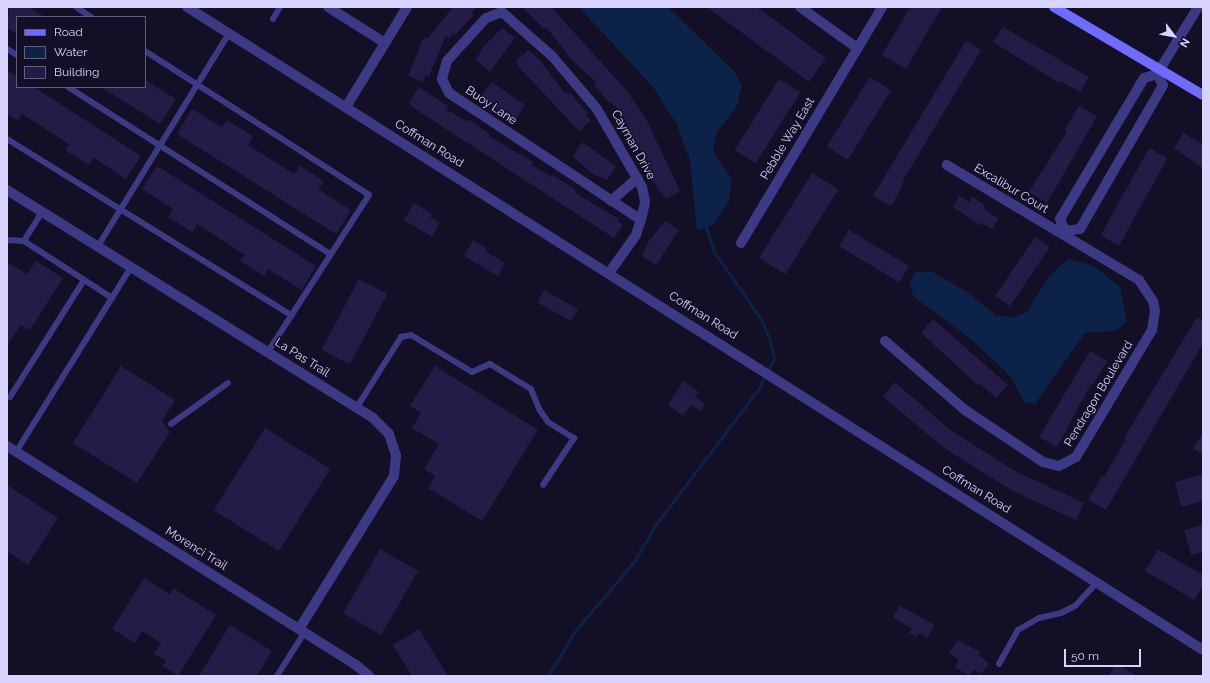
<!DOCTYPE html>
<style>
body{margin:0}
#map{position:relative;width:1210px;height:683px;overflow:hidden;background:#130f26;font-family:Raleway,sans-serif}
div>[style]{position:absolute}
.water>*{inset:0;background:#0c2248}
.stream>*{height:3px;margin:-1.5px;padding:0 1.5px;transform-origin:1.5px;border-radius:1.5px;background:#0c2248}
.building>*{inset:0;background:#241b47;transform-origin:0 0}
.service>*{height:6px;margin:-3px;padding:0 3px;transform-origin:3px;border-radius:3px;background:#3d3a85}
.minor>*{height:10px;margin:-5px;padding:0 5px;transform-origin:5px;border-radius:5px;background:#3d3a85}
.secondary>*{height:10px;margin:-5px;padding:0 5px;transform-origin:5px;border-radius:5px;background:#6f6bff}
span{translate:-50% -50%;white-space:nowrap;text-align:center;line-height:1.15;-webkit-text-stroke:3px #130f26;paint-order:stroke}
.street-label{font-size:12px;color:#d9d4ff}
.frame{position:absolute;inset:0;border:8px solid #d9d4ff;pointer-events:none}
.legend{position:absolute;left:16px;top:16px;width:130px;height:72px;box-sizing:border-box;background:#130f26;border:1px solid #625e7d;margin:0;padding:5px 7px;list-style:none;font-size:12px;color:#d9d4ff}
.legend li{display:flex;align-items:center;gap:8px;height:20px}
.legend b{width:20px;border:1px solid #625e7d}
.north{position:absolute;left:1154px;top:16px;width:40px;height:40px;-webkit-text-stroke:3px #130f26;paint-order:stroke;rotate:122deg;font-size:11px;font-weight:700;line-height:16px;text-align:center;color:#d9d4ff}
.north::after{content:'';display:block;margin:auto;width:14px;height:18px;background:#d9d4ff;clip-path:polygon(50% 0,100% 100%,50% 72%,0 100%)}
.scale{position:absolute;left:1064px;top:649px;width:77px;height:18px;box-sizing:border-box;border:2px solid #d9d4ff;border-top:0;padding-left:5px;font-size:12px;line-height:14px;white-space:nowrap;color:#d9d4ff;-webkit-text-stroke:3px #130f26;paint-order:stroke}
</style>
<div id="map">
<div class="water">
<i style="clip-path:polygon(579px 7px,668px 7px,735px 72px,742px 86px,737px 106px,717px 132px,713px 151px,732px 180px,729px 201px,713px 225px,697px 230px,690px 161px,676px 123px,653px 87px)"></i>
<i style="clip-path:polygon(1068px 259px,1094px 266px,1120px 287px,1127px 321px,1116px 331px,1085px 333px,1035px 404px,1025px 403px,1010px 376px,971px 339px,914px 297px,909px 285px,915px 272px,931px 271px,967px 292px,997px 316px,1015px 317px,1027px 312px,1049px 276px)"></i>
</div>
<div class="stream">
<i style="left:548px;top:676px;width:52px;rotate:-59deg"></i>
<i style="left:575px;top:631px;width:91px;rotate:-49.5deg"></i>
<i style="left:634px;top:562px;width:40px;rotate:-60.3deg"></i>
<i style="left:654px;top:527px;width:171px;rotate:-52.9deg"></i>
<i style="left:757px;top:391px;width:36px;rotate:-62deg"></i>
<i style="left:774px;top:359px;width:19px;rotate:-102deg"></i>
<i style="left:770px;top:340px;width:23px;rotate:-113deg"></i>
<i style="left:761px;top:319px;width:82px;rotate:-125deg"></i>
<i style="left:714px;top:252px;width:29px;rotate:-108deg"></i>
</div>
<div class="building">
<i style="clip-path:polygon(9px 7px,29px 7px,45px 17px,17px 17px,17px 34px,7px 28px)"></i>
<i style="clip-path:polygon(453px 7px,477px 7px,472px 13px,474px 15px,455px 35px,453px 33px,449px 39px,446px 36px,429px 76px,426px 75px,423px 82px,408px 76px,422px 41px,425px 37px,428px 38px)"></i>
<i style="clip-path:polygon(522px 7px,551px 7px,629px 93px,647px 121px,680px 191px,666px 199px,662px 192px,660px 193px,647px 169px,650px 168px,648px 161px,633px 139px,621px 111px,606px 99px,594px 84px,596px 82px,572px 60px,546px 27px,544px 29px)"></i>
<i style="clip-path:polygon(707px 7px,757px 7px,826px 58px,809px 82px)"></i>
<i style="clip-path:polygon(910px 7px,942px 7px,906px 69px,882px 55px)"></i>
<i style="clip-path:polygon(1003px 27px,1089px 77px,1080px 92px,1060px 81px,1059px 83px,993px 42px)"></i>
<i style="clip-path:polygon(502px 28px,515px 38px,490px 72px,476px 60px,483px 47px)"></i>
<i style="clip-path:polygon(966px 41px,981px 50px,902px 182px,904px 183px,891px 206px,873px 196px)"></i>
<i style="clip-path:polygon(528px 50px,540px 60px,562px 90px,568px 94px,570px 93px,588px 113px,586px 115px,591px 120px,579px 131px,518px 66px,516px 61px)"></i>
<i style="clip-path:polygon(7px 70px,17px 76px,17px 87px,34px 87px,141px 156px,126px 179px,94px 158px,89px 165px,65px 150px,69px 144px,22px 114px,18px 121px,7px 114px)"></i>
<i style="left:870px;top:77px;width:25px;height:82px;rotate:32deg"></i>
<i style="left:779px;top:79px;width:25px;height:84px;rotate:32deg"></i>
<i style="clip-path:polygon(145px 80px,176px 99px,160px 124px,101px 87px,145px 87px)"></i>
<i style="clip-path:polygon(492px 82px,525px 105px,516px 119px,501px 113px,481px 96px)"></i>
<i style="clip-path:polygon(419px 87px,448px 106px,446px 109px,466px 121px,468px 119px,490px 134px,489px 136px,533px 162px,532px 165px,552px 177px,553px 175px,576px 190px,575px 192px,580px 196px,619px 219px,617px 221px,623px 225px,614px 238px,412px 107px,409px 103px)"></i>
<i style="clip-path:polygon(1079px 106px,1097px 116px,1047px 203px,1029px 192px,1067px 131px,1065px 130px)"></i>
<i style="clip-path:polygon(192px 109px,222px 127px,227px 120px,253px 136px,248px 145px,294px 174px,300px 166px,324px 181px,319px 190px,351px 210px,336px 234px,177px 134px)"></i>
<i style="clip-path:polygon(1183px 133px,1203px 144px,1203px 168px,1174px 148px)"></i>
<i style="clip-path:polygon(582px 142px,616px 166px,607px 180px,593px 174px,573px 157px)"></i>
<i style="left:1149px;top:148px;width:21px;height:100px;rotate:29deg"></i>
<i style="clip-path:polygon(157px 166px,316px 266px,302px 290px,268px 269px,264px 276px,240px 261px,245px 255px,197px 224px,192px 232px,168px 217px,173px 209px,142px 189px)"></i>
<i style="left:812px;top:173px;width:31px;height:100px;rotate:32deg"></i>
<i style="clip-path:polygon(959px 196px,970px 202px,972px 197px,985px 205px,984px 208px,988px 212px,999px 218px,992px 229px,981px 223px,980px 225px,953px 207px)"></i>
<i style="clip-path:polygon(414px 203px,432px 214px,430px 217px,440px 223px,432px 237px,404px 220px)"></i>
<i style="clip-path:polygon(665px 221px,679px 230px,656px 265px,642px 256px,648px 242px)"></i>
<i style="left:849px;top:230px;width:70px;height:19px;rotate:31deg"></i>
<i style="left:1035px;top:237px;width:18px;height:71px;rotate:34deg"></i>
<i style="clip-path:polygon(473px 240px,487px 248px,485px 251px,505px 263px,498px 276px,464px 256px)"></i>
<i style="clip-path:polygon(36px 261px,63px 278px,30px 330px,21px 325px,7px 346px,7px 262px,27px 274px)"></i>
<i style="left:359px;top:279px;width:32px;height:80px;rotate:28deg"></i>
<i style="left:544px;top:290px;width:39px;height:14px;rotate:29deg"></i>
<i style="clip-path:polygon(1197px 317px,1203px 321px,1203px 343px,1106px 510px,1088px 500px,1102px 476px,1104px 477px,1126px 439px,1124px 438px)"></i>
<i style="clip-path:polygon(933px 319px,1008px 385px,996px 398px,980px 384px,978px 385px,921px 333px)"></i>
<i style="clip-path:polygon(1090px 351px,1107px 361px,1093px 385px,1091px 384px,1057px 447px,1039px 437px)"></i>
<i style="clip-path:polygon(121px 366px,175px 400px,162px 421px,170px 432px,137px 483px,73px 443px)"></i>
<i style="clip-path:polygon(435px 366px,538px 430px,482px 521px,428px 488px,435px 476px,424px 469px,439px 444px,412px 428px,421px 413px,410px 406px)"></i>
<i style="clip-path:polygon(683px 381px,699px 392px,695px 397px,705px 404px,700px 411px,691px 405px,683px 416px,668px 405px)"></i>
<i style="clip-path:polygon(895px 382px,949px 429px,1013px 470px,1084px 503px,1076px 520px,1013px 491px,944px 448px,883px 397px)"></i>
<i style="left:265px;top:428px;width:77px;height:97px;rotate:32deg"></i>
<i style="clip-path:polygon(1203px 432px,1203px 454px,1193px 449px)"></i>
<i style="clip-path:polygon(1203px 474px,1203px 501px,1181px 507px,1175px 482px)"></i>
<i style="clip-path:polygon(7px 485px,58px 518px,28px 565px,7px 551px)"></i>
<i style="clip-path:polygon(1203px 525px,1203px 552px,1191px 555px,1184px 530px)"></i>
<i style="left:380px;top:549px;width:44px;height:74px;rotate:30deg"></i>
<i style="clip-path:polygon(1158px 549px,1203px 575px,1203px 586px,1194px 600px,1145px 571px)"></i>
<i style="clip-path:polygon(144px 578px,170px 594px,173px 588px,216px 615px,178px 676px,162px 666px,166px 661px,154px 654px,161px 643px,142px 631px,135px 643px,112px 629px)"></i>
<i style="clip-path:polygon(900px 606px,935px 625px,927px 638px,919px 633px,916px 637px,909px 633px,912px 629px,893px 617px)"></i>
<i style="clip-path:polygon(230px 625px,272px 651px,257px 676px,199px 676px)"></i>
<i style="clip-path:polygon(419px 629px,448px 676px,412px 676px,393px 645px)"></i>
<i style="clip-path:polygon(958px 640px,980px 652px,978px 655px,989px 663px,982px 674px,974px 669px,969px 676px,955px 667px,959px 660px,949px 653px)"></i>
<i style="clip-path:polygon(1116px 663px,1137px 676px,1108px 676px)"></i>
</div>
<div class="service">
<i style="left:76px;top:7px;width:18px;rotate:34deg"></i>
<i style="left:273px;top:19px;width:14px;rotate:-60deg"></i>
<i style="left:7px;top:49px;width:12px;rotate:31deg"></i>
<i style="left:145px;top:51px;width:266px;rotate:32.7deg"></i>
<i style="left:369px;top:195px;width:187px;rotate:122.8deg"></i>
<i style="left:68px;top:87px;width:311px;rotate:32.5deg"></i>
<i style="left:7px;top:139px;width:335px;rotate:31.8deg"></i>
<i style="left:42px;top:212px;width:34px;rotate:122deg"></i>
<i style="left:24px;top:241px;width:105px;rotate:32.9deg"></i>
<i style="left:7px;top:240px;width:17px;rotate:3deg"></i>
<i style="left:98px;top:246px;width:250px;rotate:-58.4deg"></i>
<i style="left:10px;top:397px;width:138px;rotate:-57.7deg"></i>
<i style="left:357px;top:407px;width:83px;rotate:-57.8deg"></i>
<i style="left:401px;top:337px;width:10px;rotate:-11deg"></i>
<i style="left:411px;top:335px;width:71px;rotate:31.2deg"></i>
<i style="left:472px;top:372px;width:20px;rotate:-24deg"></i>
<i style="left:490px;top:364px;width:48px;rotate:31.4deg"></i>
<i style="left:531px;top:389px;width:22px;rotate:68deg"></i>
<i style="left:539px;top:409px;width:16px;rotate:55deg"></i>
<i style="left:548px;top:422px;width:31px;rotate:32deg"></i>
<i style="left:574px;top:438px;width:56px;rotate:123.4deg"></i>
<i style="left:171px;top:424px;width:70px;rotate:-35.7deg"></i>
<i style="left:16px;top:452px;width:218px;rotate:-58.1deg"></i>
<i style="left:999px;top:664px;width:39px;rotate:-61deg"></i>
<i style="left:1018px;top:630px;width:24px;rotate:-30deg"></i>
<i style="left:1039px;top:618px;width:23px;rotate:-13deg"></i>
<i style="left:1061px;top:613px;width:16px;rotate:-27deg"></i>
<i style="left:1075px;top:606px;width:33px;rotate:-47deg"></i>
<i style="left:277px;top:676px;width:51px;rotate:-57.9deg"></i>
</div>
<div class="minor">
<i style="left:187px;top:7px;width:1202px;rotate:32.33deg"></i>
<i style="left:328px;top:7px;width:67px;rotate:32.3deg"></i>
<i style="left:800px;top:7px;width:70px;rotate:35.7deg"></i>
<i style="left:346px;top:107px;width:117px;rotate:-58.6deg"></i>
<i style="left:7px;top:190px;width:430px;rotate:31.9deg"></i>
<i style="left:372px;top:417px;width:24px;rotate:45deg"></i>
<i style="left:389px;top:434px;width:23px;rotate:72deg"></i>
<i style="left:396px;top:456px;width:20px;rotate:96deg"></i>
<i style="left:394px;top:476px;width:180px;rotate:121.8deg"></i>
<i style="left:611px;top:201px;width:35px;rotate:-41deg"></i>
<i style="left:1065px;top:231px;width:13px;rotate:-113deg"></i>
<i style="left:1060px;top:219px;width:164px;rotate:-59.2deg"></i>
<i style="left:1144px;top:78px;width:14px;rotate:-17deg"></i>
<i style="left:1157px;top:74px;width:79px;rotate:-58.5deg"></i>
<i style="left:1065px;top:231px;width:15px;rotate:-8deg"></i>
<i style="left:1080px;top:229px;width:166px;rotate:-60deg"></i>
<i style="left:1163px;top:85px;width:13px;rotate:-119deg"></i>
<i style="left:741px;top:243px;width:275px;rotate:-59.1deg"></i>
<i style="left:609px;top:273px;width:47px;rotate:-54.6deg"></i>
<i style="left:636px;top:235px;width:16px;rotate:-72deg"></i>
<i style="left:641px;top:220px;width:18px;rotate:-77deg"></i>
<i style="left:645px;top:202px;width:15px;rotate:-101deg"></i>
<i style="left:642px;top:187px;width:90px;rotate:-120deg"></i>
<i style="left:597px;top:109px;width:70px;rotate:-130.3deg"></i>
<i style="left:552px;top:56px;width:67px;rotate:-138.7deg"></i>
<i style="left:502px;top:12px;width:17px;rotate:159deg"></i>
<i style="left:486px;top:18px;width:58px;rotate:132.2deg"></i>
<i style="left:447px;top:61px;width:19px;rotate:106deg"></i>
<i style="left:442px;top:79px;width:16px;rotate:63deg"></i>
<i style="left:449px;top:93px;width:230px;rotate:33.5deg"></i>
<i style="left:885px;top:341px;width:106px;rotate:40.8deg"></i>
<i style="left:965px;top:410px;width:94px;rotate:33.7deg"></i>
<i style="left:1043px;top:462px;width:16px;rotate:14deg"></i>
<i style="left:1059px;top:466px;width:19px;rotate:-28deg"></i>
<i style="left:1076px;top:457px;width:148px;rotate:-59.1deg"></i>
<i style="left:1152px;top:330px;width:19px;rotate:-81deg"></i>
<i style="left:1155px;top:311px;width:10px;rotate:-101deg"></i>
<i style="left:1153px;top:301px;width:25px;rotate:-124deg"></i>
<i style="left:1139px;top:280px;width:224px;rotate:-149.1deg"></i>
<i style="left:7px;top:446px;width:412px;rotate:32.1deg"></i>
<i style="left:356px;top:665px;width:17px;rotate:40deg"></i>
</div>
<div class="secondary">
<i style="left:1054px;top:7px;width:173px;rotate:30.6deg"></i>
</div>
<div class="street-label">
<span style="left:491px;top:106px;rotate:34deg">Buoy Lane</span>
<span style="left:788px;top:139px;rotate:-59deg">Pebble Way East</span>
<span style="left:429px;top:144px;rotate:32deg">Coffman Road</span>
<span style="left:633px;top:145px;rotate:61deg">Cayman Drive</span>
<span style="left:1011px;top:189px;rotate:31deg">Excalibur Court</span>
<span style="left:703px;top:316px;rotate:32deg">Coffman Road</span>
<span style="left:302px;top:358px;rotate:32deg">La Pas Trail</span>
<span style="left:1099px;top:394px;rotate:-59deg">Pendragon Boulevard</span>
<span style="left:976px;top:490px;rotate:32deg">Coffman Road</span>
<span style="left:196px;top:549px;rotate:32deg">Morenci Trail</span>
</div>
<div class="frame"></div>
<ul class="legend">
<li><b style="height:5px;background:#6f6bff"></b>Road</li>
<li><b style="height:11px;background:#0c2248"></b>Water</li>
<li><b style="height:11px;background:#241b47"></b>Building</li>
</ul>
<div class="north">N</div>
<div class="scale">50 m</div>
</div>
